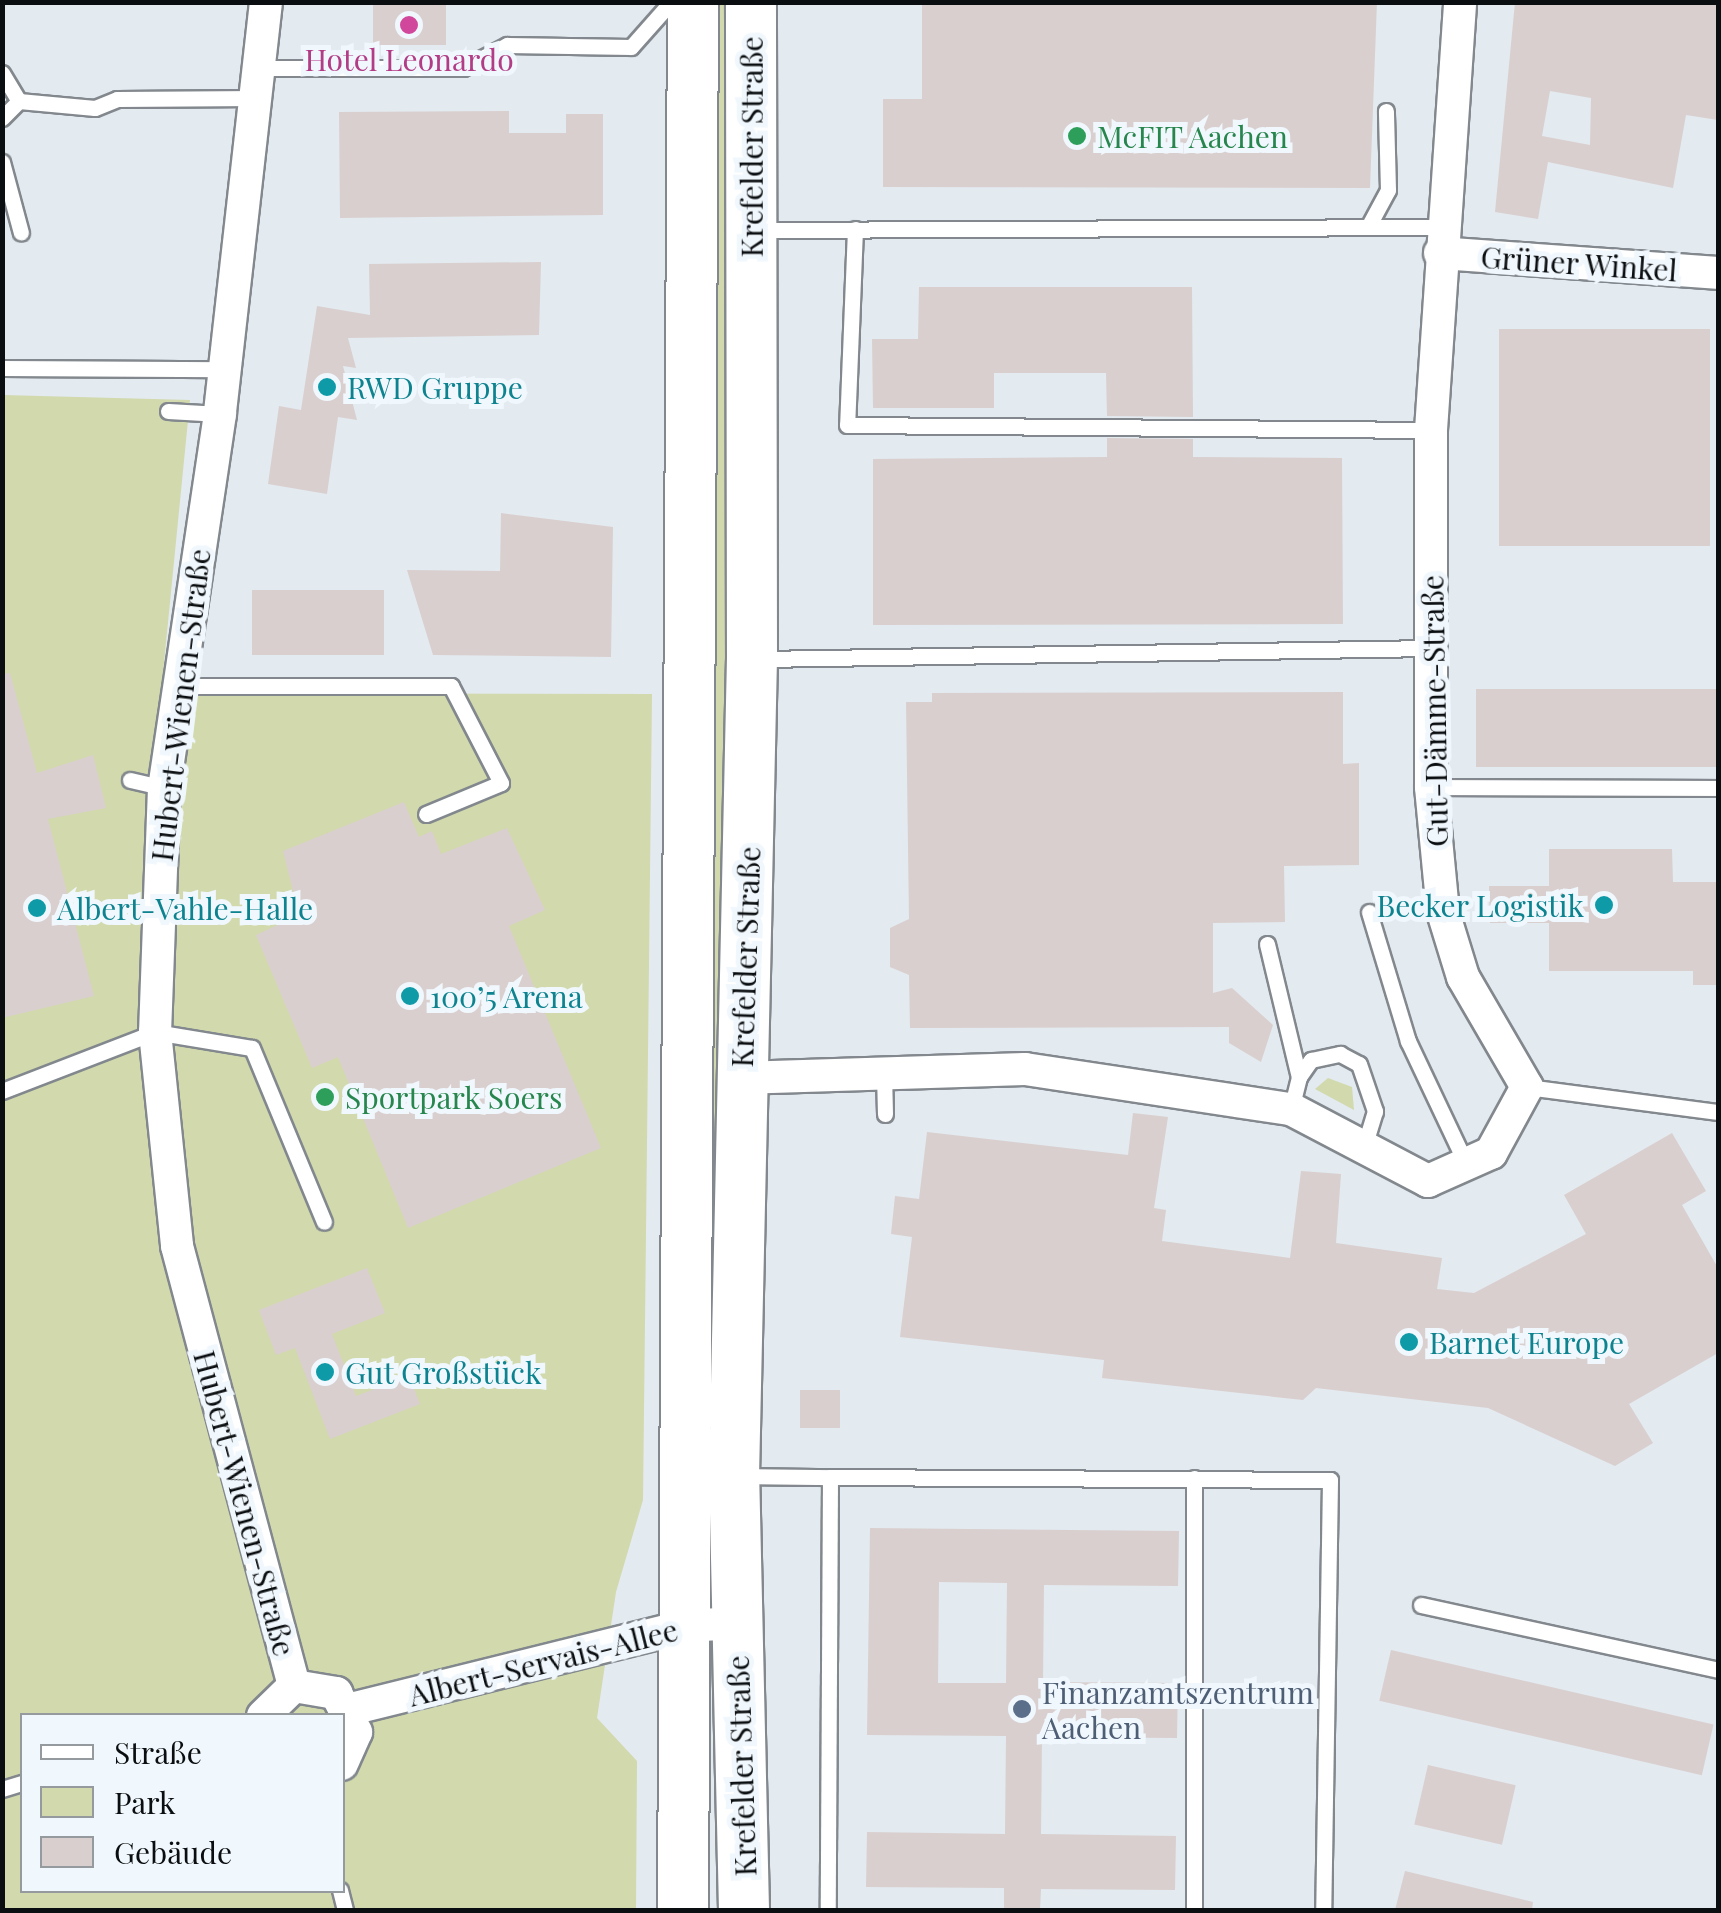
<!DOCTYPE html>
<html>
<head>
<meta charset="utf-8">
<style>
	body { margin:0 }
	#map { position:relative; width:1721px; height:1913px; overflow:hidden; background:#e3eaf0; font-family:"Playfair Display",serif }
	div>[style] { position:absolute }
	.green>* { inset:0; background:#d1d9ad }
	.building>* { inset:0; background:#d9cfce; transform-origin:0 0 }
	.roads { filter:drop-shadow(2px 0 #82888d) drop-shadow(-2px 0 #82888d) drop-shadow(0 2px #82888d) drop-shadow(0 -2px #82888d) }
	.service>* { height:15px; margin:-7.5px; padding:0 7.5px; transform-origin:7.5px; border-radius:7.5px; background:#fff }
	.minor>* { height:32px; margin:-16px; padding:0 16px; transform-origin:16px; border-radius:16px; background:#fff }
	.primary>* { height:50px; margin:-25px; padding:0 25px; transform-origin:25px; border-radius:25px; background:#fff }
	.dots>* { width:28px; height:28px; translate:-50% -50%; box-sizing:border-box; border:5px solid #f0f7fd; border-radius:50% }
	span { translate:-50% -50%; white-space:nowrap; text-align:center; line-height:1.15; -webkit-text-stroke:10px #f0f7fd; paint-order:stroke }
	.hotel-label { font-size:30px; color:#b23c85 }
	.leisure-label { font-size:30px; color:#27864d }
	.left { translate:0 -50%; text-align:left }
	.street-label { font-size:30px; color:#0b0e10 }
	.culture-label { font-size:30px; color:#0d838f }
	.right { translate:-100% -50%; text-align:right }
	.service-label { font-size:30px; color:#4e5e75 }
	.frame { position:absolute; inset:0; border:5px solid #0b0e10; pointer-events:none }
	.legend { position:absolute; left:20px; top:1713px; width:325px; height:180px; box-sizing:border-box; background:#f0f7fd; border:2px solid #949a9e; margin:0; padding:12px 18px; list-style:none; font-size:30px; color:#0b0e10 }
	.legend li { display:flex; align-items:center; gap:20px; height:50px }
	.legend b { width:50px; border:2px solid #949a9e }
</style>
</head>
<body>
<div id="map">
	<div class="green">
		<div style="clip-path:polygon(730px 2px,720px 1548px,706px 1549px,712px 3px)"></div>
		<div style="clip-path:polygon(evenodd,3px 395px,190px 400px,161px 693px,652px 694px,643px 1500px,616px 1592px,597px 1718px,637px 1761px,636px 1910px,3px 1910px,3px 395px,22px 1716px,342px 1716px,342px 1890px,22px 1890px,22px 1716px)"></div>
		<div style="clip-path:polygon(1328px 1078px,1352px 1087px,1354px 1110px,1315px 1089px)"></div>
	</div>
	<div class="building">
		<div style="left:373px;top:2px;width:73px;height:43px"></div>
		<div style="clip-path:polygon(922px 2px,1377px 2px,1370px 188px,883px 187px,883px 99px,922px 99px)"></div>
		<div style="clip-path:polygon(evenodd,1515px 2px,1718px 2px,1718px 120px,1686px 115px,1673px 188px,1548px 162px,1538px 219px,1495px 212px,1515px 2px,1550px 91px,1591px 98px,1590px 145px,1542px 136px,1550px 91px)"></div>
		<div style="clip-path:polygon(509px 111px,509px 133px,566px 133px,566px 114px,603px 114px,603px 215px,340px 218px,339px 112px)"></div>
		<div style="clip-path:polygon(541px 262px,539px 335px,348px 338px,356px 368px,343px 366px,357px 420px,338px 417px,327px 494px,268px 484px,279px 406px,301px 410px,317px 306px,370px 315px,369px 264px)"></div>
		<div style="clip-path:polygon(919px 287px,1192px 287px,1193px 417px,1107px 416px,1106px 373px,994px 373px,994px 408px,873px 408px,872px 339px,918px 339px)"></div>
		<div style="left:1499px;top:329px;width:211px;height:217px"></div>
		<div style="clip-path:polygon(1107px 438px,1193px 439px,1193px 457px,1342px 458px,1343px 624px,873px 625px,873px 459px,1107px 457px)"></div>
		<div style="clip-path:polygon(501px 513px,613px 527px,611px 657px,433px 655px,407px 570px,500px 571px)"></div>
		<div style="left:252px;top:590px;width:132px;height:65px"></div>
		<div style="clip-path:polygon(10px 673px,37px 773px,93px 755px,106px 808px,48px 819px,94px 996px,2px 1018px,2px 674px)"></div>
		<div style="left:1476px;top:689px;width:242px;height:78px"></div>
		<div style="clip-path:polygon(1343px 692px,1343px 764px,1359px 763px,1359px 865px,1284px 866px,1285px 922px,1213px 923px,1213px 993px,1232px 988px,1273px 1025px,1261px 1062px,1229px 1043px,1229px 1027px,910px 1028px,909px 975px,890px 967px,890px 928px,909px 919px,906px 702px,932px 702px,932px 693px)"></div>
		<div style="clip-path:polygon(404px 802px,419px 837px,432px 831px,441px 854px,507px 828px,545px 910px,509px 926px,601px 1148px,408px 1228px,338px 1057px,312px 1068px,256px 935px,299px 915px,283px 851px)"></div>
		<div style="clip-path:polygon(1549px 849px,1672px 849px,1673px 882px,1718px 882px,1718px 985px,1693px 985px,1693px 971px,1549px 971px,1549px 923px,1490px 923px,1489px 886px,1549px 886px)"></div>
		<div style="clip-path:polygon(1133px 1113px,1168px 1117px,1154px 1208px,1166px 1210px,1162px 1241px,1290px 1258px,1301px 1171px,1341px 1174px,1336px 1243px,1442px 1258px,1437px 1289px,1474px 1293px,1586px 1234px,1564px 1195px,1672px 1133px,1706px 1191px,1682px 1205px,1718px 1268px,1718px 1353px,1629px 1404px,1653px 1443px,1615px 1466px,1488px 1408px,1316px 1388px,1303px 1400px,1102px 1378px,1104px 1360px,900px 1337px,912px 1237px,891px 1234px,895px 1196px,919px 1199px,927px 1132px,1128px 1155px)"></div>
		<div style="clip-path:polygon(367px 1268px,385px 1313px,332px 1334px,356px 1396px,409px 1376px,420px 1404px,330px 1439px,295px 1348px,276px 1355px,259px 1310px)"></div>
		<div style="left:800px;top:1390px;width:40px;height:38px"></div>
		<div style="clip-path:polygon(evenodd,870px 1528px,1179px 1531px,1178px 1586px,1044px 1585px,1043px 1682px,1178px 1683px,1177px 1738px,1042px 1737px,1041px 1834px,1176px 1836px,1175px 1890px,1041px 1889px,1040px 1910px,1004px 1910px,1004px 1888px,866px 1887px,867px 1832px,1005px 1834px,1006px 1736px,867px 1735px,870px 1528px,939px 1582px,1007px 1583px,1006px 1683px,938px 1683px,939px 1582px)"></div>
		<div style="left:1391px;top:1650px;width:331px;height:52px;rotate:13deg"></div>
		<div style="left:1428px;top:1765px;width:90px;height:61px;rotate:13deg"></div>
		<div style="clip-path:polygon(1405px 1871px,1533px 1902px,1532px 1910px,1395px 1910px)"></div>
	</div>
	<div class="roads">
		<div class="service">
			<div style="left:264px;top:68px;width:199px"></div>
			<div style="left:463px;top:68px;width:50px;rotate:-27.6deg"></div>
			<div style="left:507px;top:45px;width:124px;rotate:0.9deg"></div>
			<div style="left:631px;top:47px;width:60px;rotate:-48.4deg"></div>
			<div style="left:2px;top:73px;width:33px;rotate:59deg"></div>
			<div style="left:2px;top:118px;width:24px;rotate:-45deg"></div>
			<div style="left:19px;top:101px;width:76px;rotate:5.3deg"></div>
			<div style="left:95px;top:108px;width:24px;rotate:-22deg"></div>
			<div style="left:117px;top:99px;width:141px;rotate:-0.4deg"></div>
			<div style="left:2px;top:162px;width:73px;rotate:75deg"></div>
			<div style="left:1368px;top:227px;width:42px;rotate:-61.6deg"></div>
			<div style="left:1388px;top:190px;width:79px;rotate:-91.5deg"></div>
			<div style="left:855px;top:229px;width:196px;rotate:92.3deg"></div>
			<div style="left:847px;top:425px;width:584px;rotate:0.49deg"></div>
			<div style="left:755px;top:230px;width:686px;rotate:-0.25deg"></div>
			<div style="left:2px;top:368px;width:224px;rotate:0.3deg"></div>
			<div style="left:168px;top:411px;width:52px;rotate:3.3deg"></div>
			<div style="left:761px;top:659px;width:672px;rotate:-0.94deg"></div>
			<div style="left:177px;top:686px;width:274px"></div>
			<div style="left:451px;top:686px;width:109px;rotate:62.7deg"></div>
			<div style="left:501px;top:783px;width:81px;rotate:157.5deg"></div>
			<div style="left:130px;top:780px;width:35px;rotate:13deg"></div>
			<div style="left:1431px;top:787px;width:287px;rotate:0.2deg"></div>
			<div style="left:1369px;top:912px;width:135px;rotate:73.2deg"></div>
			<div style="left:1408px;top:1041px;width:138px;rotate:64.7deg"></div>
			<div style="left:1267px;top:944px;width:137px;rotate:76.5deg"></div>
			<div style="left:1299px;top:1077px;width:33px;rotate:104deg"></div>
			<div style="left:884px;top:1073px;width:41px;rotate:88.6deg"></div>
			<div style="left:1299px;top:1077px;width:21px;rotate:-55deg"></div>
			<div style="left:1311px;top:1060px;width:30px;rotate:-12deg"></div>
			<div style="left:1340px;top:1054px;width:21px;rotate:28deg"></div>
			<div style="left:1359px;top:1064px;width:50px;rotate:71.2deg"></div>
			<div style="left:1375px;top:1111px;width:38px;rotate:107deg"></div>
			<div style="left:1527px;top:1087px;width:193px;rotate:7.5deg"></div>
			<div style="left:2px;top:1091px;width:164px;rotate:-21.1deg"></div>
			<div style="left:155px;top:1032px;width:98px;rotate:9.4deg"></div>
			<div style="left:252px;top:1048px;width:188px;rotate:67.5deg"></div>
			<div style="left:742px;top:1476px;width:88px;rotate:0.7deg"></div>
			<div style="left:830px;top:1477px;width:433px;rotate:90.3deg"></div>
			<div style="left:830px;top:1477px;width:500px;rotate:0.34deg"></div>
			<div style="left:1330px;top:1480px;width:430px;rotate:90.9deg"></div>
			<div style="left:1194px;top:1478px;width:432px;rotate:90deg"></div>
			<div style="left:1421px;top:1605px;width:304px;rotate:12.3deg"></div>
			<div style="left:2px;top:1789px;width:21px;rotate:-17deg"></div>
			<div style="left:340px;top:1890px;width:21px;rotate:76deg"></div>
		</div>
		<div class="minor">
			<div style="left:266px;top:2px;width:415px;rotate:96.4deg"></div>
			<div style="left:220px;top:414px;width:378px;rotate:98.5deg"></div>
			<div style="left:164px;top:788px;width:244px;rotate:92.1deg"></div>
			<div style="left:155px;top:1032px;width:215px;rotate:84.1deg"></div>
			<div style="left:177px;top:1246px;width:455px;rotate:75.1deg"></div>
			<div style="left:1440px;top:253px;width:279px;rotate:4.1deg"></div>
			<div style="left:740px;top:1078px;width:285px;rotate:-1.8deg"></div>
			<div style="left:1025px;top:1069px;width:269px;rotate:8.6deg"></div>
			<div style="left:1291px;top:1109px;width:155px;rotate:27.7deg"></div>
			<div style="left:1428px;top:1181px;width:69px;rotate:-24deg"></div>
			<div style="left:1491px;top:1153px;width:75px;rotate:-61.4deg"></div>
			<div style="left:1527px;top:1087px;width:127px;rotate:-120.2deg"></div>
			<div style="left:1463px;top:977px;width:68px;rotate:-107.1deg"></div>
			<div style="left:1443px;top:912px;width:126px;rotate:-95.5deg"></div>
			<div style="left:1431px;top:787px;width:357px;rotate:-90deg"></div>
			<div style="left:1431px;top:430px;width:429px;rotate:-86.1deg"></div>
			<div style="left:351px;top:1709px;width:345px;rotate:-13.9deg"></div>
			<div style="left:686px;top:1626px;width:50px;rotate:-3.4deg"></div>
			<div style="left:263px;top:1716px;width:43px;rotate:-44.1deg"></div>
			<div style="left:294px;top:1686px;width:43px;rotate:9.5deg"></div>
			<div style="left:336px;top:1693px;width:44px;rotate:62.9deg"></div>
			<div style="left:356px;top:1732px;width:35px;rotate:114deg"></div>
		</div>
		<div class="primary">
			<div style="left:683px;top:1910px;width:1908px;rotate:-89.7deg"></div>
			<div style="left:744px;top:1910px;width:434px;rotate:-91.3deg"></div>
			<div style="left:734px;top:1476px;width:817px;rotate:-88.74deg"></div>
			<div style="left:752px;top:659px;width:657px;rotate:-90.09deg"></div>
		</div>
	</div>
	<div class="dots">
		<div style="left:409px;top:25px;background:#d1479c"></div>
		<div style="left:1077px;top:136px;background:#2e9e5b"></div>
		<div style="left:327px;top:387px;background:#0f9aa8"></div>
		<div style="left:1604px;top:905px;background:#0f9aa8"></div>
		<div style="left:37px;top:908px;background:#0f9aa8"></div>
		<div style="left:410px;top:996px;background:#0f9aa8"></div>
		<div style="left:325px;top:1097px;background:#2e9e5b"></div>
		<div style="left:1409px;top:1342px;background:#0f9aa8"></div>
		<div style="left:325px;top:1372px;background:#0f9aa8"></div>
		<div style="left:1022px;top:1709px;background:#5c6f8a"></div>
	</div>
	<div class="hotel-label">
		<span style="left:409px;top:59px">Hotel Leonardo</span>
	</div>
	<div class="leisure-label">
		<span class="left" style="left:1097px;top:136px">McFIT Aachen</span>
		<span class="left" style="left:345px;top:1097px">Sportpark Soers</span>
	</div>
	<div class="street-label">
		<span style="left:751px;top:147px;rotate:-90deg">Krefelder Straße</span>
		<span style="left:1579px;top:263px;rotate:4deg">Grüner Winkel</span>
		<span style="left:180px;top:705px;rotate:-83deg">Hubert-Wienen-Straße</span>
		<span style="left:1434px;top:711px;rotate:-91deg">Gut-Dämme-Straße</span>
		<span style="left:745px;top:957px;rotate:-88deg">Krefelder Straße</span>
		<span style="left:245px;top:1503px;rotate:75deg">Hubert-Wienen-Straße</span>
		<span style="left:543px;top:1662px;rotate:-14deg">Albert-Servais-Allee</span>
		<span style="left:741px;top:1766px;rotate:-92deg">Krefelder Straße</span>
	</div>
	<div class="culture-label">
		<span class="left" style="left:347px;top:387px">RWD Gruppe</span>
		<span class="right" style="left:1584px;top:905px">Becker Logistik</span>
		<span class="left" style="left:57px;top:908px">Albert-Vahle-Halle</span>
		<span class="left" style="left:430px;top:996px">100’5 Arena</span>
		<span class="left" style="left:1429px;top:1342px">Barnet Europe</span>
		<span class="left" style="left:345px;top:1372px">Gut Großstück</span>
	</div>
	<div class="service-label">
		<span class="left" style="left:1042px;top:1709px">Finanzamtszentrum<br>Aachen</span>
	</div>
	<div class="frame"></div>
	<ul class="legend">
	<li><b style="height:12px;background:#fff"></b>Straße</li>
	<li><b style="height:28px;background:#d1d9ad"></b>Park</li>
	<li><b style="height:28px;background:#d9cfce"></b>Gebäude</li>
	</ul>
</div>
</body>
</html>
